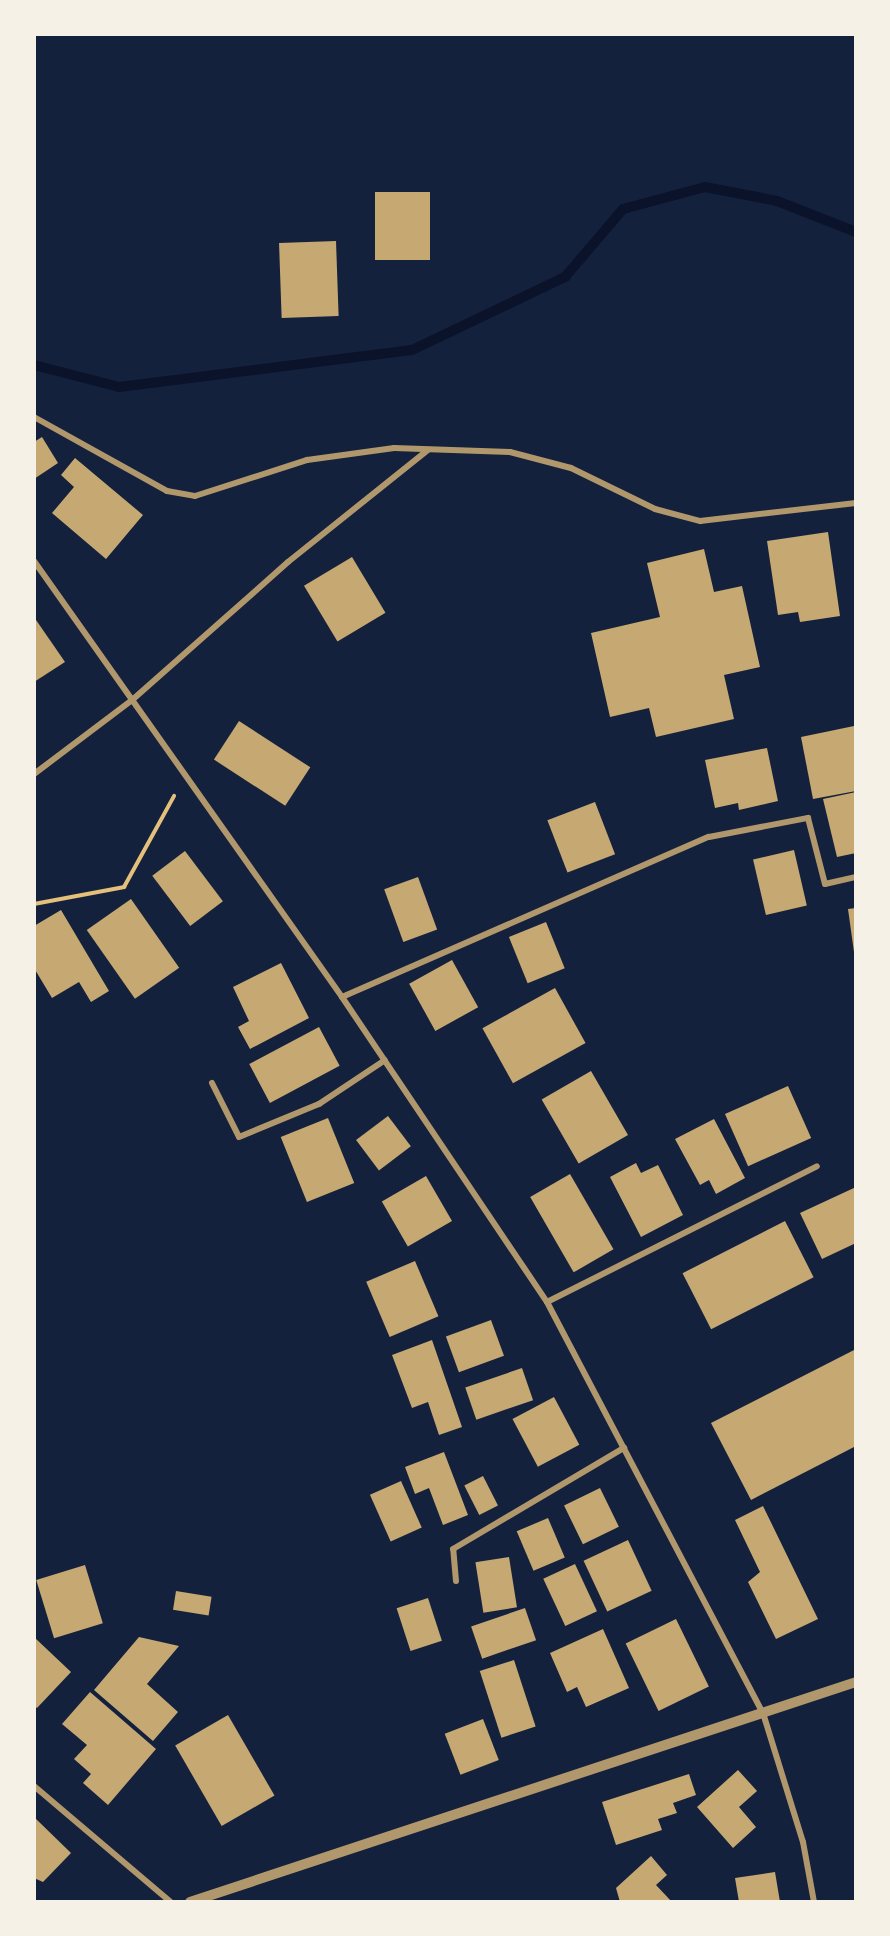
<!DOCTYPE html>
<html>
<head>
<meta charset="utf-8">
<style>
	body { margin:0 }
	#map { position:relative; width:890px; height:1936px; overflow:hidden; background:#14213d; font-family:Helvetica,sans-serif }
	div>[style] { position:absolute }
	.stream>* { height:10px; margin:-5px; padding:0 5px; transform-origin:5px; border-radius:5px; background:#0b132b }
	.building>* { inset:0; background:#c6a872; transform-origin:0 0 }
	.path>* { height:4px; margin:-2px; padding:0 2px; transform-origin:2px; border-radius:2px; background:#e5c07b }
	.minor>* { height:6px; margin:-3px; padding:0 3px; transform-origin:3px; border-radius:3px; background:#b1986c }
	.tertiary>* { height:10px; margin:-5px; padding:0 5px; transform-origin:5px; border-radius:5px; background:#b1986c }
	span { translate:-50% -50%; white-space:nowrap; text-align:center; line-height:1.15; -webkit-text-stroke:4.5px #f6f1e7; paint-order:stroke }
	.frame { position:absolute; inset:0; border:36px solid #f6f1e7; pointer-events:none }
</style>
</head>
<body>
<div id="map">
	<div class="stream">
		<div style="left:34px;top:365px;width:88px;rotate:14.5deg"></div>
		<div style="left:119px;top:387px;width:295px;rotate:-7.2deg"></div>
		<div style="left:412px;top:350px;width:170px;rotate:-25.5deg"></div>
		<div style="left:565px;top:277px;width:89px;rotate:-49.5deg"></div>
		<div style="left:623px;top:209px;width:85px;rotate:-15deg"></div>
		<div style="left:705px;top:187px;width:73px;rotate:11deg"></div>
		<div style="left:777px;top:201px;width:85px;rotate:21.4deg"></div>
	</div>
	<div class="building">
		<div style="left:375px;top:192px;width:55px;height:68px"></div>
		<div style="left:336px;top:241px;width:75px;height:57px;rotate:88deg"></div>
		<div style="clip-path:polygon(42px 437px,58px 463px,34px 479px,34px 442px)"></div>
		<div style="clip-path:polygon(75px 458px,143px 515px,106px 559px,52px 513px,74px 487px,61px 475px)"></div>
		<div style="clip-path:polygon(828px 532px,840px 616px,800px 622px,798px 612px,778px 615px,767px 541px)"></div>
		<div style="clip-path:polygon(704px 549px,714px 592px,742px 586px,760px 667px,724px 675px,734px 719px,656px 737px,649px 708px,610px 717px,591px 633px,660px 617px,647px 563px)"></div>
		<div style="left:352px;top:557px;width:65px;height:56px;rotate:59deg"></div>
		<div style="clip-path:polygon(34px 617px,65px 662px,34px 682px)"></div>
		<div style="left:239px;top:721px;width:85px;height:46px;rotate:33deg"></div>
		<div style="clip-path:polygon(854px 726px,856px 791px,813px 799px,801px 737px)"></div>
		<div style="clip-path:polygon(767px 748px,778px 801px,739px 810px,738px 803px,715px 808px,705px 760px)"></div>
		<div style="clip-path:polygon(856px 792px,856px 853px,837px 857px,823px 799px)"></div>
		<div style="left:595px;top:802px;width:56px;height:51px;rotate:69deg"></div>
		<div style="left:794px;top:850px;width:57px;height:42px;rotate:77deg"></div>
		<div style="left:185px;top:851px;width:63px;height:41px;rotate:53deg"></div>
		<div style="left:418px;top:877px;width:56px;height:36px;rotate:70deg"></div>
		<div style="left:131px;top:899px;width:84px;height:54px;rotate:55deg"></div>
		<div style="clip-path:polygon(856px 908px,856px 952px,854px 952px,848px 909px)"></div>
		<div style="clip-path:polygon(61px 910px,109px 991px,91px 1002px,79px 982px,52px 998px,34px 968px,34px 926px)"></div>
		<div style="left:546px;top:922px;width:50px;height:40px;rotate:68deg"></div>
		<div style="left:452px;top:960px;width:54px;height:49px;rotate:61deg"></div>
		<div style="clip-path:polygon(281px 963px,309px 1018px,250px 1049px,238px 1027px,249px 1021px,233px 987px)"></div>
		<div style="left:555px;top:988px;width:63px;height:83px;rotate:61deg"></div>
		<div style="left:319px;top:1027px;width:44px;height:79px;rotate:62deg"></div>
		<div style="left:591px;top:1071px;width:74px;height:57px;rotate:60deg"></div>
		<div style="left:788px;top:1086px;width:57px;height:69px;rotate:66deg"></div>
		<div style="left:388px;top:1116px;width:38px;height:40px;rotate:53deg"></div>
		<div style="left:328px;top:1118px;width:70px;height:51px;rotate:68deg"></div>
		<div style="clip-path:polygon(714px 1119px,745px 1178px,716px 1194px,709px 1180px,700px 1185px,675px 1139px)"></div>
		<div style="clip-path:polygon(636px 1163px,641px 1173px,658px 1165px,683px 1215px,641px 1237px,610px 1177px)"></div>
		<div style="left:570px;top:1174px;width:87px;height:46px;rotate:60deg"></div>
		<div style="left:426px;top:1176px;width:52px;height:51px;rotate:60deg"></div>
		<div style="clip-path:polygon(856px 1187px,856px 1243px,822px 1259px,800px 1213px)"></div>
		<div style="left:785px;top:1221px;width:63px;height:115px;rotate:63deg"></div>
		<div style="left:415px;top:1261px;width:60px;height:53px;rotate:67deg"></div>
		<div style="left:491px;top:1320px;width:38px;height:48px;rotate:70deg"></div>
		<div style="clip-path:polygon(432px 1340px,462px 1427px,439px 1435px,428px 1402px,412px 1408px,392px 1355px)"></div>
		<div style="clip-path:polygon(856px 1349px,856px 1446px,751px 1500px,711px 1423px)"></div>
		<div style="left:522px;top:1368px;width:34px;height:60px;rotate:71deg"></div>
		<div style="left:554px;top:1397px;width:54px;height:47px;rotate:62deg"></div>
		<div style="clip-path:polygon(444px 1452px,468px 1515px,443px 1525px,429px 1488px,415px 1494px,405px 1467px)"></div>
		<div style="left:483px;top:1476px;width:33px;height:21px;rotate:63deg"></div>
		<div style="left:401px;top:1481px;width:51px;height:34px;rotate:66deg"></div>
		<div style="left:600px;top:1488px;width:43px;height:40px;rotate:64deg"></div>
		<div style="clip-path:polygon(763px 1506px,818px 1619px,776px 1639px,748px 1582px,760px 1572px,735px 1520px)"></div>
		<div style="left:548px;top:1518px;width:43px;height:34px;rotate:67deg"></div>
		<div style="left:628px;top:1540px;width:56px;height:49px;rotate:65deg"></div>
		<div style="left:509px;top:1557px;width:51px;height:34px;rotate:81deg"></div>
		<div style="left:575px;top:1564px;width:52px;height:35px;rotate:65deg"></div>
		<div style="left:85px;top:1565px;width:61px;height:51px;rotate:73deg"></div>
		<div style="left:176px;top:1591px;width:36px;height:19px;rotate:9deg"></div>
		<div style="left:428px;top:1598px;width:45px;height:33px;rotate:72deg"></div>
		<div style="left:525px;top:1608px;width:34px;height:57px;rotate:71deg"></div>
		<div style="left:676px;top:1619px;width:75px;height:56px;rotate:64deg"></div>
		<div style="clip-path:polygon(603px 1629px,629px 1688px,586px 1707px,577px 1687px,567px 1692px,550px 1653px)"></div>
		<div style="clip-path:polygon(34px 1637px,71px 1672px,37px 1708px,34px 1706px)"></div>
		<div style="clip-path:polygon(139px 1637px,179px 1646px,147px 1684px,178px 1712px,153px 1741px,94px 1690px)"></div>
		<div style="left:514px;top:1660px;width:70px;height:36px;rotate:72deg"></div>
		<div style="clip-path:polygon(90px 1692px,156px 1749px,108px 1805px,83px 1783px,91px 1774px,74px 1759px,87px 1745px,62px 1724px)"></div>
		<div style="left:228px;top:1715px;width:93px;height:61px;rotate:60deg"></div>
		<div style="left:483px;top:1719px;width:44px;height:41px;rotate:69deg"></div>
		<div style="clip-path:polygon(738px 1770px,757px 1791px,739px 1807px,756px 1827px,733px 1848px,697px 1807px)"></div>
		<div style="clip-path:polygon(689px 1774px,696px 1795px,673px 1803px,677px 1813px,658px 1819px,662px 1830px,616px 1845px,602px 1802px)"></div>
		<div style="clip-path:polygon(34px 1817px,71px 1853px,43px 1882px,34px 1878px)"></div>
		<div style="clip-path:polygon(651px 1856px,667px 1875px,656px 1885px,672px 1902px,620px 1902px,616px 1888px)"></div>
		<div style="clip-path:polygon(775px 1872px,780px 1902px,739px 1902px,735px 1878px)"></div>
	</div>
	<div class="path">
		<div style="left:34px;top:904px;width:92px;rotate:-10.7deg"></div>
		<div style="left:124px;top:887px;width:104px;rotate:-61.2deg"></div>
	</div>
	<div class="minor">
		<div style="left:34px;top:417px;width:152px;rotate:29.1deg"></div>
		<div style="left:167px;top:491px;width:28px;rotate:10deg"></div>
		<div style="left:195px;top:496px;width:118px;rotate:-17.8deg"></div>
		<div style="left:307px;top:460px;width:88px;rotate:-7.9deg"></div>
		<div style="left:394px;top:448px;width:116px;rotate:2deg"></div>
		<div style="left:510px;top:452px;width:63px;rotate:14.7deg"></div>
		<div style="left:571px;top:468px;width:93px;rotate:26deg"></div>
		<div style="left:655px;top:509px;width:47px;rotate:14.9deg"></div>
		<div style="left:700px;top:521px;width:157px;rotate:-6.6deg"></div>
		<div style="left:34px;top:561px;width:534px;rotate:54.76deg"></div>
		<div style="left:342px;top:997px;width:367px;rotate:56.1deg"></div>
		<div style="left:547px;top:1302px;width:464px;rotate:62.3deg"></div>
		<div style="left:763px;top:1713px;width:135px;rotate:72.8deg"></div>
		<div style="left:803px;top:1842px;width:61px;rotate:79.6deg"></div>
		<div style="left:34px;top:774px;width:121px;rotate:-37deg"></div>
		<div style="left:131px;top:701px;width:210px;rotate:-41.5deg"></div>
		<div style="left:288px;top:562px;width:179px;rotate:-38.7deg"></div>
		<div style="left:342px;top:997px;width:400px;rotate:-23.6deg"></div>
		<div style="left:709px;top:837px;width:101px;rotate:-10.9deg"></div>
		<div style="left:808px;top:818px;width:68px;rotate:75.6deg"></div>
		<div style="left:825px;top:884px;width:32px;rotate:-13deg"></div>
		<div style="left:212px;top:1083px;width:60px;rotate:63.4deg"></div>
		<div style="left:239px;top:1137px;width:87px;rotate:-22.4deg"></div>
		<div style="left:319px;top:1104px;width:79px;rotate:-33.7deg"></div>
		<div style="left:547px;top:1302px;width:302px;rotate:-26.7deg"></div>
		<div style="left:456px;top:1581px;width:32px;rotate:-95deg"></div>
		<div style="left:453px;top:1549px;width:199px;rotate:-30.6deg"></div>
		<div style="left:34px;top:1786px;width:180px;rotate:40.3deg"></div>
	</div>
	<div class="tertiary">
		<div style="left:190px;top:1902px;width:701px;rotate:-18.28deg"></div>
	</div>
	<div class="frame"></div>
</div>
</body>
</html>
